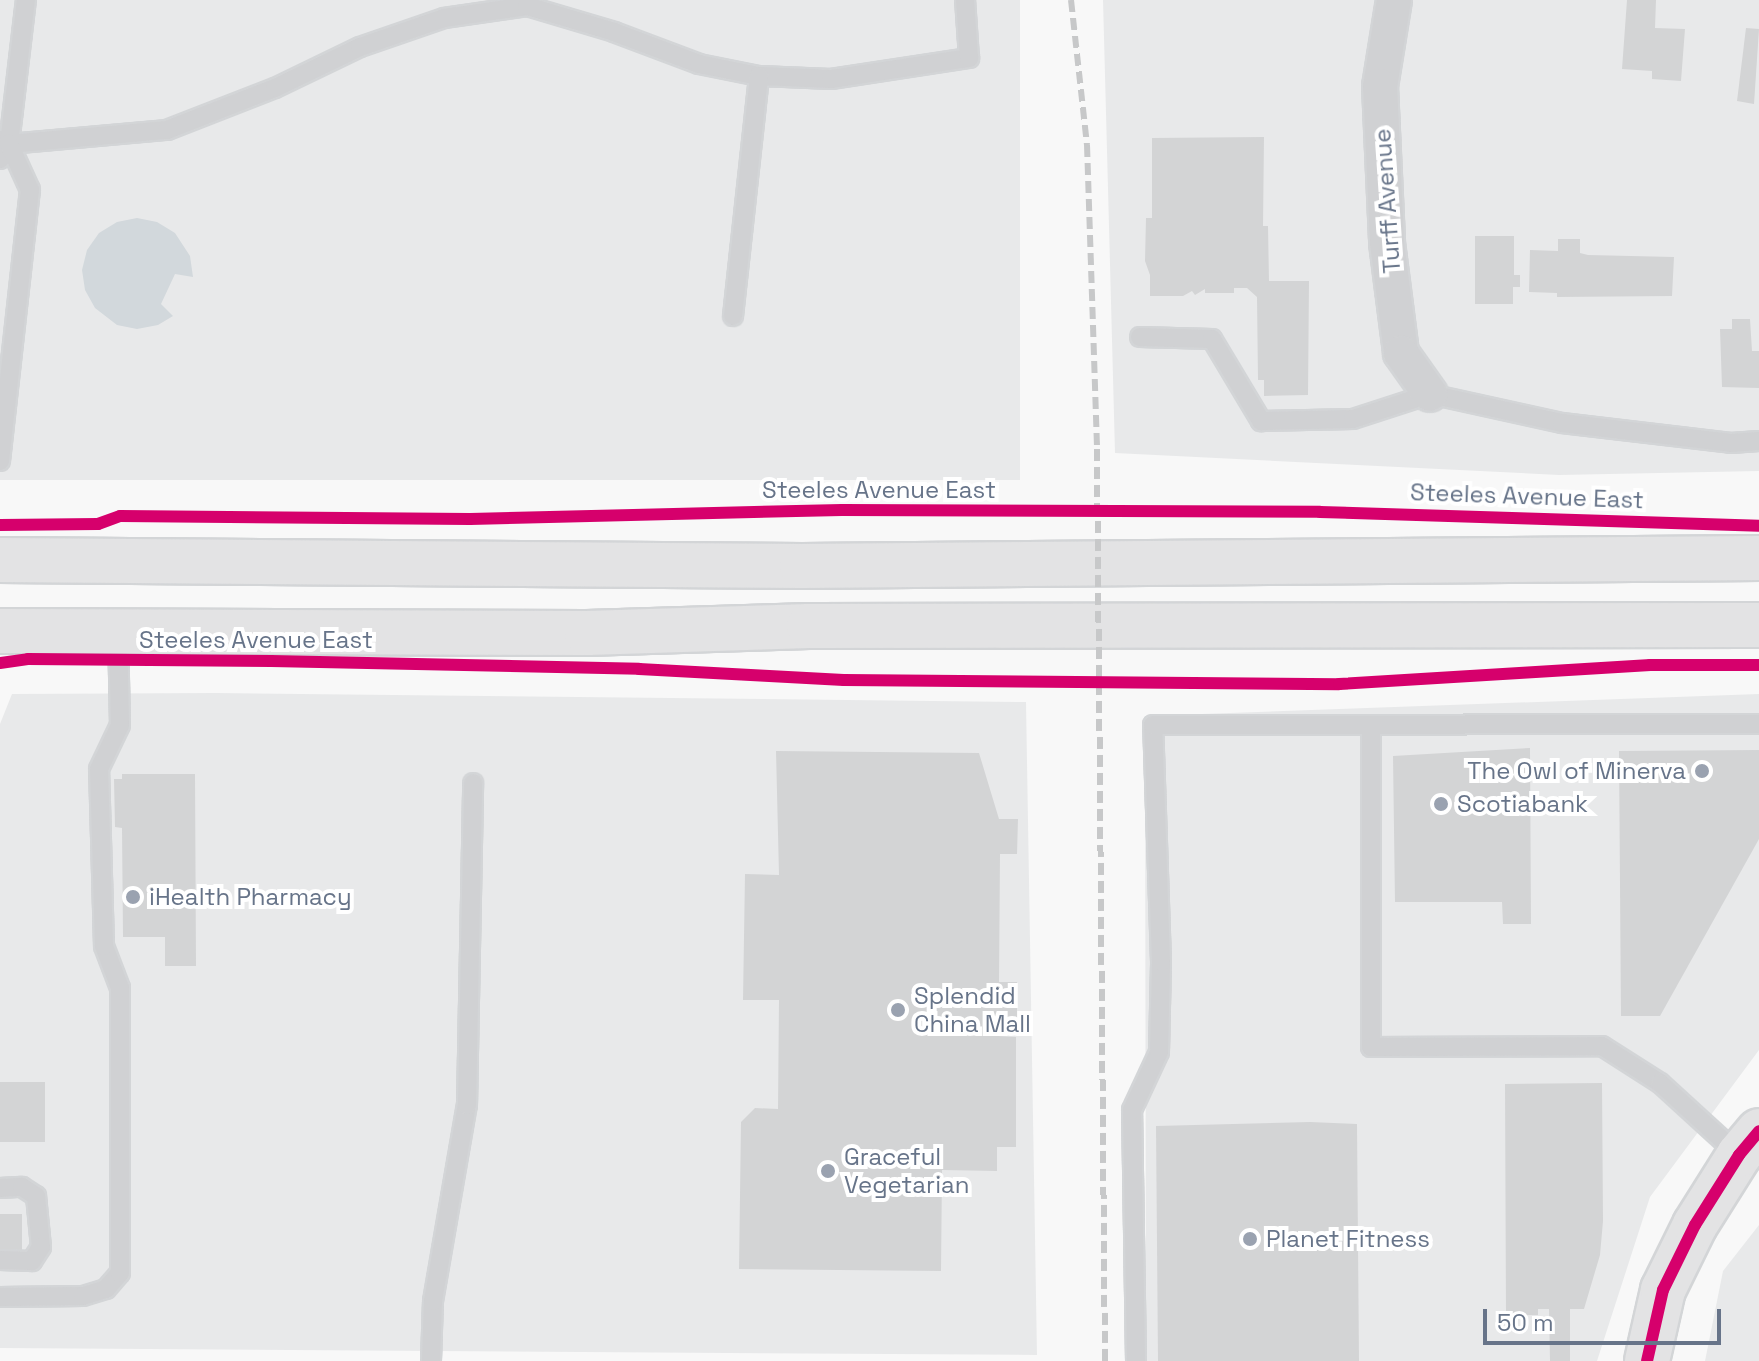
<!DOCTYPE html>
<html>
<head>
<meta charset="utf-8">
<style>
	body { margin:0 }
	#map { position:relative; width:1759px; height:1361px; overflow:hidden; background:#f8f8f8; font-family:"Space Grotesk",sans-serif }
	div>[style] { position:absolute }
	.built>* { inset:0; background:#e8e9ea; transform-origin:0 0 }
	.water>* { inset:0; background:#d2d8dc }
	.building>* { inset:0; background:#d3d4d5; transform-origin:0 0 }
	.roads { filter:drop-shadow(2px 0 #d3d5d7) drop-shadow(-2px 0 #d3d5d7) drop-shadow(0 2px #d3d5d7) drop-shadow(0 -2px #d3d5d7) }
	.lane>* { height:18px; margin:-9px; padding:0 9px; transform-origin:9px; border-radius:9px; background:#d0d1d3 }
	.street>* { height:34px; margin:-17px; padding:0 17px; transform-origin:17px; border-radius:17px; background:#d0d1d3 }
	.secondary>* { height:44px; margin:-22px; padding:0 22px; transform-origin:22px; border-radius:22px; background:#e3e3e4 }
	.rail>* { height:6px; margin-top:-3px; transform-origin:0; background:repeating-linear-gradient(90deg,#c7c8c9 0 12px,transparent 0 18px) }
	.cycleway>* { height:12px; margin:-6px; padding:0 6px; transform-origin:6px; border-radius:6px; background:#d6006c }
	.dots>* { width:22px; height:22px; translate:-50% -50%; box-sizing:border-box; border:4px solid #fff; border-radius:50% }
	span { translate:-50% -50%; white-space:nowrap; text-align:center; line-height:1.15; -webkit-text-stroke:8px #fff; paint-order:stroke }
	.street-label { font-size:24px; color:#677489 }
	.poi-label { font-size:24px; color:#677489 }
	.right { translate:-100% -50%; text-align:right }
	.left { translate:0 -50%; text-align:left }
	.scale { position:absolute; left:1483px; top:1309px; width:238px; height:36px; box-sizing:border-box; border:4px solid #677489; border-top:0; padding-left:10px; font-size:24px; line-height:28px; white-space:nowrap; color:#677489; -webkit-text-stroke:6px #fff; paint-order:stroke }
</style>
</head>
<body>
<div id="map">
	<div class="built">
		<div style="left:0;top:0;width:1020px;height:480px"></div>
		<div style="clip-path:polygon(1103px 0,1759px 0,1759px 471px,1559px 475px,1115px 453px)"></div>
		<div style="clip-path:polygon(216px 693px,1026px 702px,1037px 1355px,0 1348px,0 724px,12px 694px)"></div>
		<div style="clip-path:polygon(1759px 694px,1759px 1050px,1650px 1197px,1597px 1361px,1146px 1361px,1145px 716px)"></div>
		<div style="clip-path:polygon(1759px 1225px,1759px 1361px,1705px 1361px,1723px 1271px)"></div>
	</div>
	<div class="water">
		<div style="clip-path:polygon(137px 218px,157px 222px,175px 233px,190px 256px,193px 277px,175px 274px,161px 304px,173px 316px,158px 325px,137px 329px,117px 325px,95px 308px,85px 290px,82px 270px,87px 250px,99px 233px,117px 222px)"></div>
	</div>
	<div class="building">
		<div style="clip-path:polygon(1627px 0,1656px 0,1655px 28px,1685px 29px,1681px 81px,1652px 79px,1652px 71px,1622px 69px)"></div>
		<div style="clip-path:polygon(1746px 28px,1759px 29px,1754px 104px,1737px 101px)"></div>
		<div style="clip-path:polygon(1264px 137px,1263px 226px,1268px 226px,1269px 281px,1309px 281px,1308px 395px,1264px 396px,1264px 380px,1258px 380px,1257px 297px,1247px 288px,1234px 288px,1234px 293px,1205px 293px,1205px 289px,1195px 295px,1192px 291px,1183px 296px,1150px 296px,1150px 275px,1145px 261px,1146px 218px,1152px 218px,1152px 138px)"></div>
		<div style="clip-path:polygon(1475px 236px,1514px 236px,1514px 275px,1520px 275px,1520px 287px,1513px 287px,1513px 304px,1475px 304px)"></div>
		<div style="clip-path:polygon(1558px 239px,1580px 239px,1580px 253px,1588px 255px,1674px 257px,1672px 296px,1557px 297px,1557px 293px,1529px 292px,1530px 250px,1558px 251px)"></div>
		<div style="clip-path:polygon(1732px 319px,1750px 319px,1752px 351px,1759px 351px,1759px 388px,1722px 387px,1720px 329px,1732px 329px)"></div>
		<div style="clip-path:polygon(1530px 748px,1531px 924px,1503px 924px,1502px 902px,1395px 902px,1393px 756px)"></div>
		<div style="clip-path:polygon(1759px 750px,1759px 839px,1660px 1016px,1621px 1016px,1619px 751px)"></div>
		<div style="clip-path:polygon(776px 751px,979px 753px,999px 819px,1018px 819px,1017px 854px,1000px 854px,999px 982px,1017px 982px,1017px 1020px,998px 1020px,998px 1036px,1016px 1037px,1016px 1147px,997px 1147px,997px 1171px,942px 1170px,941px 1271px,739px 1269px,741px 1122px,755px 1108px,778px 1109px,779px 1000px,743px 1000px,745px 874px,779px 875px)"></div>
		<div style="clip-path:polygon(122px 774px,195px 774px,196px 966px,165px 966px,165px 937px,123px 937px,122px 828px,115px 827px,114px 779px,122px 779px)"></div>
		<div style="left:0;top:1082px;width:45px;height:60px"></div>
		<div style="clip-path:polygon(1602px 1083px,1603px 1221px,1600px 1255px,1584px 1309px,1570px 1309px,1570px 1361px,1550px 1361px,1549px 1309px,1538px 1309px,1538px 1315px,1506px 1315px,1505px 1084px)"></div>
		<div style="clip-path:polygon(1310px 1122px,1357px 1124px,1359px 1361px,1158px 1361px,1156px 1126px)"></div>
		<div style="left:0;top:1214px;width:22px;height:44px"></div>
	</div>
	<div class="roads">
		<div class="lane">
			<div style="left:0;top:140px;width:10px;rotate:24deg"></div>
			<div style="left:9px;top:144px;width:159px;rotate:-5.1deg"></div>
			<div style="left:167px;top:130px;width:116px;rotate:-21.3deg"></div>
			<div style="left:275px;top:88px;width:94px;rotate:-25.8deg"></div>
			<div style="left:360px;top:47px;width:89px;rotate:-19deg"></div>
			<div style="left:444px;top:18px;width:84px;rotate:-8.2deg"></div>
			<div style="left:527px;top:6px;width:91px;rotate:16.6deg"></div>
			<div style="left:614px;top:32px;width:91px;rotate:20.6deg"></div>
			<div style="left:699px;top:64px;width:61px;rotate:11.3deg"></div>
			<div style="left:759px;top:76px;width:72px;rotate:2.4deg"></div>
			<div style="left:831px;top:79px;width:140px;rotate:-8.7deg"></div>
			<div style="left:969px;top:58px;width:58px;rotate:-93.9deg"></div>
			<div style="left:0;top:159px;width:17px;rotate:-59deg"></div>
			<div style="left:9px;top:144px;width:145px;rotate:-83.3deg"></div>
			<div style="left:733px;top:316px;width:241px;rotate:-83.8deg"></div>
			<div style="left:1140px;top:337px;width:72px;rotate:1.6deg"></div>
			<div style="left:1212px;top:339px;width:96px;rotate:59.1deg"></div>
			<div style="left:1261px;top:421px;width:92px;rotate:-1.2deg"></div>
			<div style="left:1353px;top:419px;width:81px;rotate:-18deg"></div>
			<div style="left:1430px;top:394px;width:135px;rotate:12.4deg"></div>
			<div style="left:1562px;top:423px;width:170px;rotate:6.7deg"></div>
			<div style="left:1731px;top:443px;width:28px;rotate:-4deg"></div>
			<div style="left:0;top:461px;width:273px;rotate:-83.7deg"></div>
			<div style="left:30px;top:190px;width:51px;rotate:-114.5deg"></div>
			<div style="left:1371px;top:726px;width:321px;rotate:90deg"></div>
			<div style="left:1371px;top:1047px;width:231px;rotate:-0.2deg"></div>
			<div style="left:1602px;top:1046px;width:69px;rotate:32.5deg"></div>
			<div style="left:1660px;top:1083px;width:108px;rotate:42.4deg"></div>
			<div style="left:0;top:1188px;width:22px;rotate:-3deg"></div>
			<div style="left:22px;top:1187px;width:17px;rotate:33deg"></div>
			<div style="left:36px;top:1196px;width:51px;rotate:84.4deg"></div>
			<div style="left:41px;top:1247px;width:17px;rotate:123deg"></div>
			<div style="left:32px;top:1261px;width:32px;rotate:-178deg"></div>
			<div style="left:0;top:1297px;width:83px;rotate:-0.7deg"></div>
			<div style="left:83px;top:1296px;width:24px;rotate:-17deg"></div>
			<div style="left:106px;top:1289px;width:21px;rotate:-49deg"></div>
			<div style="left:120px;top:1273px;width:285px;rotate:-90deg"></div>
			<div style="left:120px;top:988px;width:45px;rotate:-110.9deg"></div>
			<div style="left:104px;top:946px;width:177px;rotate:-91.6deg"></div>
			<div style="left:99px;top:769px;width:49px;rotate:-64.5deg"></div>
			<div style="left:120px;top:725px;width:93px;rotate:-91.2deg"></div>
			<div style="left:431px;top:1361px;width:60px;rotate:-88.1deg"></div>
			<div style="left:433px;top:1301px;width:199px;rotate:-80.2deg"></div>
			<div style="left:467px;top:1105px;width:322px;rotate:-88.9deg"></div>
			<div style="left:1136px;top:1361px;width:251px;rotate:-90.9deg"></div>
			<div style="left:1132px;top:1110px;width:64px;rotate:-65deg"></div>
			<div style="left:1159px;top:1052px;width:90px;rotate:-88.7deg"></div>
			<div style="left:1161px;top:962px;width:237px;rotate:-91.9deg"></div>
			<div style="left:1153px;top:725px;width:606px;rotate:-0.09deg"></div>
		</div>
		<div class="street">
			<div style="left:1394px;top:0;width:87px;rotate:99.2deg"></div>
			<div style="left:1380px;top:86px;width:157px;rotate:87.4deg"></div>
			<div style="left:1387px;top:243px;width:111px;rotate:82.7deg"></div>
			<div style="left:1401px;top:353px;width:50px;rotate:54.7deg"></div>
		</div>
		<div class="secondary">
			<div style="left:0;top:560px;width:802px;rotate:0.43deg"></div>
			<div style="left:802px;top:566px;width:957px;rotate:-0.48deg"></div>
			<div style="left:0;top:631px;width:587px;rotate:0.2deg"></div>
			<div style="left:587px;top:633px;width:222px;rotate:-1.8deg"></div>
			<div style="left:809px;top:626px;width:950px;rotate:-0.06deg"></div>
			<div style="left:1647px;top:1361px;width:73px;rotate:-77.3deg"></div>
			<div style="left:1663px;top:1290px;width:72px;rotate:-63.8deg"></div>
			<div style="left:1695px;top:1225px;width:83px;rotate:-57.8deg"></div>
			<div style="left:1739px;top:1155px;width:31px;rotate:-50deg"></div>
		</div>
	</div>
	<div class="rail">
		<div style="left:1071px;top:0;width:146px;rotate:83.7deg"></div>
		<div style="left:1087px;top:145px;width:304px;rotate:88.1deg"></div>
		<div style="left:1097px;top:449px;width:912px;rotate:89.5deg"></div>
	</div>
	<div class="cycleway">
		<div style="left:0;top:525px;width:98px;rotate:-0.6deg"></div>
		<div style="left:98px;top:524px;width:23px;rotate:-20deg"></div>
		<div style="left:120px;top:516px;width:350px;rotate:0.5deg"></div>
		<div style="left:470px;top:519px;width:372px;rotate:-1.4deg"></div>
		<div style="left:842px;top:510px;width:478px;rotate:0.2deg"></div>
		<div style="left:1320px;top:512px;width:439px;rotate:1.8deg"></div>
		<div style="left:0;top:663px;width:28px;rotate:-8deg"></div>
		<div style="left:28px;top:659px;width:243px;rotate:0.5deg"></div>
		<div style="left:271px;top:661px;width:368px;rotate:1.2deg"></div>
		<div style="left:639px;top:669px;width:205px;rotate:3.1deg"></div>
		<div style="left:844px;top:680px;width:495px;rotate:0.5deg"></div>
		<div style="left:1339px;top:684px;width:312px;rotate:-3.5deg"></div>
		<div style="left:1650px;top:665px;width:109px"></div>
		<div style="left:1647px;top:1361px;width:73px;rotate:-77.3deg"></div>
		<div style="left:1663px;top:1290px;width:72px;rotate:-63.8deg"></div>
		<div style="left:1695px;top:1225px;width:83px;rotate:-57.8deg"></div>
		<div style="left:1739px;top:1155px;width:31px;rotate:-50deg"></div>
	</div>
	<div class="dots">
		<div style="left:1702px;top:771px;background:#9aa2b0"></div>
		<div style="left:1441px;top:804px;background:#9aa2b0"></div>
		<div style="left:133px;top:897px;background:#9aa2b0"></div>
		<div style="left:898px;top:1010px;background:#9aa2b0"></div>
		<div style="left:828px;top:1171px;background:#9aa2b0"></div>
		<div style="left:1250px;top:1239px;background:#9aa2b0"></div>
	</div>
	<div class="street-label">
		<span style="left:1387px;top:201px;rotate:-94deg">Turff Avenue</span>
		<span style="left:879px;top:490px">Steeles Avenue East</span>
		<span style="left:1527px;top:496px;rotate:2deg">Steeles Avenue East</span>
		<span style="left:256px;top:640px">Steeles Avenue East</span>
	</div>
	<div class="poi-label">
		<span class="right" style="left:1686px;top:771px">The Owl of Minerva</span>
		<span class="left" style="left:1457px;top:804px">Scotiabank</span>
		<span class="left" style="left:149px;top:897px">iHealth Pharmacy</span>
		<span class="left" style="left:914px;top:1010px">Splendid<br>China Mall</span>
		<span class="left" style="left:844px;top:1171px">Graceful<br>Vegetarian</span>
		<span class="left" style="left:1266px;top:1239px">Planet Fitness</span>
	</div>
	<div class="scale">50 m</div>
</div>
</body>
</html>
